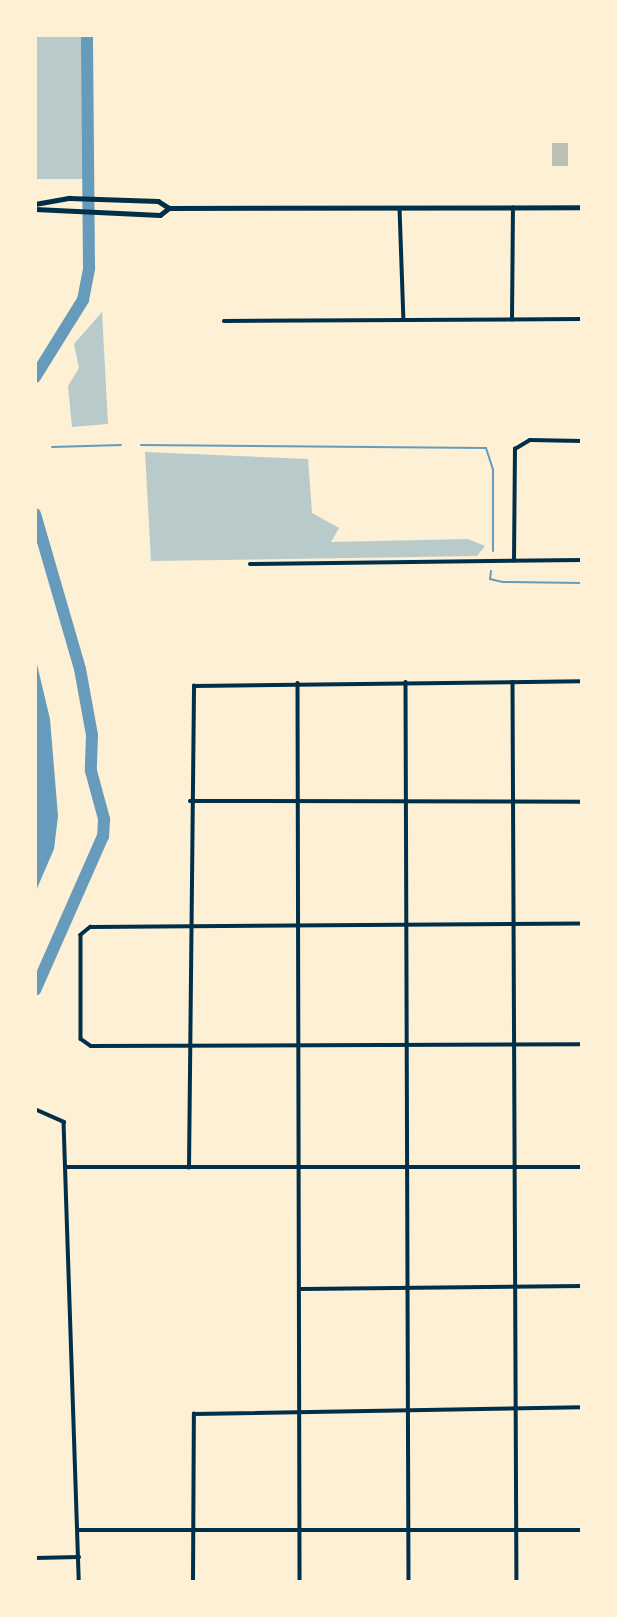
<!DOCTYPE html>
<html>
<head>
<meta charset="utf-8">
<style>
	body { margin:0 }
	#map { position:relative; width:617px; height:1617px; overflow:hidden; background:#fdf0d5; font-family:Quicksand,sans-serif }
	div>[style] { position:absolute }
	.green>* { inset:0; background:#b9caca; transform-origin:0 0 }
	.water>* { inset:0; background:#669bbc }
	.stream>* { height:2px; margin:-1px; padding:0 1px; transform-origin:1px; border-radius:1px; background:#669bbc }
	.river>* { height:12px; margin:-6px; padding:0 6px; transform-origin:6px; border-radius:6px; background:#669bbc }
	.building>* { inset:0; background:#bec0b2; transform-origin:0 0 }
	.minor>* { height:3.5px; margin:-1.75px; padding:0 1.75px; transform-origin:1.75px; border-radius:1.75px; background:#003049 }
	.secondary>* { height:4.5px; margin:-2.25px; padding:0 2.25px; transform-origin:2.25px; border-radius:2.25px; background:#003049 }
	span { translate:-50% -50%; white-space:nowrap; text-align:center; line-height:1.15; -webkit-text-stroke:7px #fdf0d5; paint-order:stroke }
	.frame { position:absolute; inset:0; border:37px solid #fdf0d5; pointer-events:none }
</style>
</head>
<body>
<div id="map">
	<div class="green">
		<div style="left:35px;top:35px;width:51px;height:144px"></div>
		<div style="clip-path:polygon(102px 312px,108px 424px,72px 427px,68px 386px,79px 368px,74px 344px)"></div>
		<div style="clip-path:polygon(145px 452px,308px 459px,312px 513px,339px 528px,331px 542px,468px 539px,485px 546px,477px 556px,151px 561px)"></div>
	</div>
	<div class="water">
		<div style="clip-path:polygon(35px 656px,50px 719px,58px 816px,54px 849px,35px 893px)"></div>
	</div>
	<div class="stream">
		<div style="left:141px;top:445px;width:345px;rotate:0.5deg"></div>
		<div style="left:486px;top:448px;width:22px;rotate:72deg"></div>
		<div style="left:493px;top:469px;width:82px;rotate:90deg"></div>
		<div style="left:52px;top:447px;width:69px;rotate:-1.7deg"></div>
		<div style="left:491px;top:571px;width:8px;rotate:97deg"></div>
		<div style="left:490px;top:579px;width:13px;rotate:13deg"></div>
		<div style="left:503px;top:582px;width:79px;rotate:0.7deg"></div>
	</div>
	<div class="river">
		<div style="left:35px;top:377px;width:91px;rotate:-58.1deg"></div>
		<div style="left:83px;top:300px;width:33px;rotate:-79deg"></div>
		<div style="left:89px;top:268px;width:233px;rotate:-90.5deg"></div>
		<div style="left:35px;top:514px;width:161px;rotate:73.8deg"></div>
		<div style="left:80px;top:669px;width:67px;rotate:79.7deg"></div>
		<div style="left:92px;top:735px;width:36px;rotate:92deg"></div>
		<div style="left:91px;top:771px;width:50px;rotate:74.8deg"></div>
		<div style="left:104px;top:819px;width:17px;rotate:93deg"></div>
		<div style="left:103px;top:836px;width:168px;rotate:113.8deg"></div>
	</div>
	<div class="building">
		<div style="left:552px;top:143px;width:16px;height:23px"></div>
	</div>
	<div class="minor">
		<div style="left:400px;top:208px;width:112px;rotate:88deg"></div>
		<div style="left:512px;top:320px;width:112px;rotate:-89.5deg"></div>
		<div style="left:224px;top:321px;width:358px;rotate:-0.3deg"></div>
		<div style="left:514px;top:561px;width:112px;rotate:-89.5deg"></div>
		<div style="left:515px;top:449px;width:17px;rotate:-31deg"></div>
		<div style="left:530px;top:440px;width:52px;rotate:1.1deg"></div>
		<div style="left:250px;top:564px;width:332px;rotate:-0.7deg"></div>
		<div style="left:406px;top:682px;width:900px;rotate:89.81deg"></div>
		<div style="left:513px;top:682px;width:900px;rotate:89.75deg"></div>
		<div style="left:298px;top:683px;width:899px;rotate:89.87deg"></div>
		<div style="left:190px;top:801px;width:392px;rotate:0.1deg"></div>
		<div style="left:582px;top:924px;width:491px;rotate:179.6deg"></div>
		<div style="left:91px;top:927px;width:13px;rotate:141deg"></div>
		<div style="left:81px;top:935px;width:104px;rotate:90deg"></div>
		<div style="left:81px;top:1039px;width:12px;rotate:35deg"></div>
		<div style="left:91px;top:1046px;width:491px;rotate:-0.2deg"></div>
		<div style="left:35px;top:1109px;width:32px;rotate:24deg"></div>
		<div style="left:64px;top:1122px;width:460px;rotate:88.1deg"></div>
		<div style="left:66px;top:1167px;width:516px"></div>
		<div style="left:189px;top:1168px;width:482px;rotate:-89.4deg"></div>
		<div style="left:194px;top:686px;width:388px;rotate:-0.7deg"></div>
		<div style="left:301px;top:1289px;width:281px;rotate:-0.6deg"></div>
		<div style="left:78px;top:1530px;width:504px"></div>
		<div style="left:35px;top:1558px;width:44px;rotate:-1.3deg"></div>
		<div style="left:193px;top:1582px;width:168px;rotate:-89.7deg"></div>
		<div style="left:194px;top:1414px;width:388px;rotate:-1deg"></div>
	</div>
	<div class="secondary">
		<div style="left:35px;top:204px;width:35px;rotate:-10deg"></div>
		<div style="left:69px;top:198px;width:89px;rotate:1.9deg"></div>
		<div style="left:158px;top:201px;width:13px;rotate:32deg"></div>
		<div style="left:169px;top:208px;width:413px;rotate:-0.1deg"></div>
		<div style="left:35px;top:209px;width:125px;rotate:2.7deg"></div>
		<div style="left:160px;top:215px;width:11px;rotate:-38deg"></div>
	</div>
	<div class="frame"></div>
</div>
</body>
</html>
